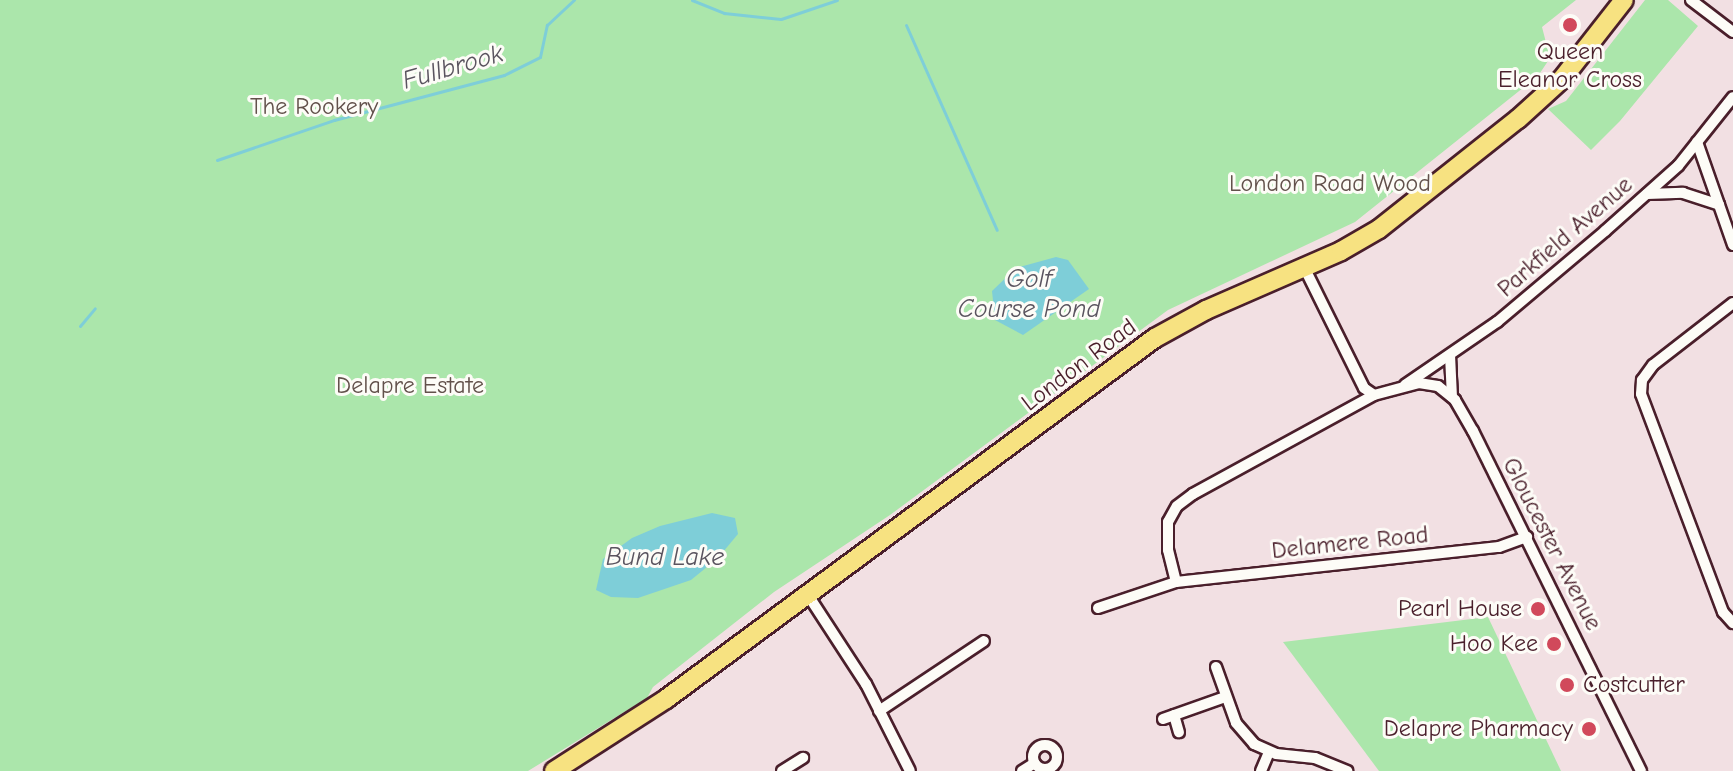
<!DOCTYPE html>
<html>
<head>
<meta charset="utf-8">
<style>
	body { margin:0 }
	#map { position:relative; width:1733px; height:771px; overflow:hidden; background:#f2e0e3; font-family:"Comic Neue",sans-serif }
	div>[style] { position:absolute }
	.green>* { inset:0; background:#abe6ab }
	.water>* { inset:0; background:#7eced8 }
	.stream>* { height:3px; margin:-1.5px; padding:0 1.5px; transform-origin:1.5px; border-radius:1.5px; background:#7eced8 }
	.roads { filter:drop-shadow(2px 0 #4a1f2b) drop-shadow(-2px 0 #4a1f2b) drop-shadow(0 2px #4a1f2b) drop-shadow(0 -2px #4a1f2b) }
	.street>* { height:10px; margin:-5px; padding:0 5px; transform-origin:5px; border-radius:5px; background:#fdfcf7 }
	.street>.ring { margin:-5px; padding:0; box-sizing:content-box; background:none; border:10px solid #fdfcf7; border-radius:50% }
	.highway>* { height:18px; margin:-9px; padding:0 9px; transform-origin:9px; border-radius:9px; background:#f7e281 }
	.dots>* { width:22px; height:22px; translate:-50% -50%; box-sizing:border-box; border:4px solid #fdfcf7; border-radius:50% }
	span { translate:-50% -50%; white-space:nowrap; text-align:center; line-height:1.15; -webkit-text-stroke:6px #fdfcf7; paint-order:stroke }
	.poi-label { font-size:24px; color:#4a1f2b }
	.right { translate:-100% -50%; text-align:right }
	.left { translate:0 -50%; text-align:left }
	.park-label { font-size:24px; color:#62514b }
	.street-label { font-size:24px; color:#4a1f2b }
	.water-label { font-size:26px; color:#5a545f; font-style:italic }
</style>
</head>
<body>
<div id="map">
	<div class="green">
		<div style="clip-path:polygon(0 0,1576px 0,1542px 27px,1550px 58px,1538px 76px,1355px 222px,1168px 310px,890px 515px,774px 592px,653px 687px,647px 698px,528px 771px,0 771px)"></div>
		<div style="clip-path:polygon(1645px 0,1668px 0,1698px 26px,1620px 121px,1591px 150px,1548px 109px,1566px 101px)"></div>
		<div style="clip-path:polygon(1488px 617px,1561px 771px,1379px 771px,1283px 642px)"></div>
	</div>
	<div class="water">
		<div style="clip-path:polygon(1056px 257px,1068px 260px,1089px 289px,1023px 335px,995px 320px,992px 291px,1016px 268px)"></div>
		<div style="clip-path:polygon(712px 513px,735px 518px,738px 534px,718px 558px,691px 580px,638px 598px,611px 597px,596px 590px,603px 559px,632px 538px,660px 526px)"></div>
	</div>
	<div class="stream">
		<div style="left:692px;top:0;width:35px;rotate:22deg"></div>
		<div style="left:724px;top:13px;width:57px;rotate:6deg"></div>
		<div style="left:781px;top:19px;width:59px;rotate:-18.7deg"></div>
		<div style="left:906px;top:25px;width:224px;rotate:66.1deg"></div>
		<div style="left:217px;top:160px;width:124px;rotate:-18.9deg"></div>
		<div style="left:334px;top:120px;width:176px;rotate:-14.8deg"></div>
		<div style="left:504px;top:75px;width:40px;rotate:-26.6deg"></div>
		<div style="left:540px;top:57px;width:33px;rotate:-78deg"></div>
		<div style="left:547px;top:25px;width:37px;rotate:-43deg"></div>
		<div style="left:80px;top:326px;width:23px;rotate:-50deg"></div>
	</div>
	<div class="roads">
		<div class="street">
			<div style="left:1691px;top:0;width:53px;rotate:37.3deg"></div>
			<div style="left:1697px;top:142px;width:109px;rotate:70.7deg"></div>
			<div style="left:1647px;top:194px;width:36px;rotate:-2deg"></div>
			<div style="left:1683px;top:193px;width:38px;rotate:18deg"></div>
			<div style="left:1304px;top:267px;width:135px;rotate:63.6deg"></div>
			<div style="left:1364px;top:388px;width:12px;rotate:35deg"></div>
			<div style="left:1733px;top:303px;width:101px;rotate:142.2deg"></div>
			<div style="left:1653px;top:365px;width:19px;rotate:126deg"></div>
			<div style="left:1642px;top:380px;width:14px;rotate:94deg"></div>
			<div style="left:1641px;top:394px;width:233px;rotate:69.4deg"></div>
			<div style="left:1723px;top:612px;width:15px;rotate:48deg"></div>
			<div style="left:1450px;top:355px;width:42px;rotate:87.3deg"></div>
			<div style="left:1405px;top:385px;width:112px;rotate:-34.4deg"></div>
			<div style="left:1497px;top:322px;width:141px;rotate:-40.1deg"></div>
			<div style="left:1605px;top:231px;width:98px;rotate:-41.7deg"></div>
			<div style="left:1678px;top:166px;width:88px;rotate:-51.4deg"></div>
			<div style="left:1176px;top:582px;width:33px;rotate:-104deg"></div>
			<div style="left:1168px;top:550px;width:28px;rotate:-90deg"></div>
			<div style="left:1168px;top:522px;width:18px;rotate:-61deg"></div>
			<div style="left:1177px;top:506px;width:20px;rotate:-37deg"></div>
			<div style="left:1193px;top:494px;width:206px;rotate:-28.7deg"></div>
			<div style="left:1374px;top:395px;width:47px;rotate:-14.9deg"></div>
			<div style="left:1419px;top:383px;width:19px;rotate:9deg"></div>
			<div style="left:1438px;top:386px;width:22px;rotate:39deg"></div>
			<div style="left:1455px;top:400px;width:36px;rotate:60deg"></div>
			<div style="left:1473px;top:431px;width:379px;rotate:63.7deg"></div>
			<div style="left:806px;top:592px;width:110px;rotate:56.9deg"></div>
			<div style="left:866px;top:684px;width:97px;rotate:63.2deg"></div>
			<div style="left:1098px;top:608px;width:82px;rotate:-18.4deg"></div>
			<div style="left:1176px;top:582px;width:325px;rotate:-6.2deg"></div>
			<div style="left:1499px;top:547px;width:30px;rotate:-20deg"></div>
			<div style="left:1216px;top:667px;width:59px;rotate:70.3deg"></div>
			<div style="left:1236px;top:723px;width:28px;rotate:49deg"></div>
			<div style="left:1254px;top:744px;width:24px;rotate:24deg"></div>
			<div style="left:1276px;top:754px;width:39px;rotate:6deg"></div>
			<div style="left:1315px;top:758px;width:35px;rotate:22deg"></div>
			<div style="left:879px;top:711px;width:126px;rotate:-33.7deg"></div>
			<div style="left:1174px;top:715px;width:18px;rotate:74deg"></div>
			<div style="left:1163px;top:719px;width:66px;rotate:-19.5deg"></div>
			<div class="ring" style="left:1033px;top:745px;width:14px;height:14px"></div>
			<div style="left:782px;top:771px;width:25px;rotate:-32deg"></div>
			<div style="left:1022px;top:771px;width:15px;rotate:-32deg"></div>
			<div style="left:1261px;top:771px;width:21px;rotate:-67deg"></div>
		</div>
		<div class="highway">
			<div style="left:554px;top:771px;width:133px;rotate:-32.7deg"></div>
			<div style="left:666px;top:699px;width:608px;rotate:-36.44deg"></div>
			<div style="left:1155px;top:338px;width:58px;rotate:-28.8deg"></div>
			<div style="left:1206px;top:310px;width:147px;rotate:-23.6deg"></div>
			<div style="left:1341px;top:251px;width:44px;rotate:-30.1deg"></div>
			<div style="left:1379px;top:229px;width:177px;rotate:-38.4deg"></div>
			<div style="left:1518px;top:119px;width:59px;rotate:-42.3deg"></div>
			<div style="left:1562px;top:79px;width:100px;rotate:-51.9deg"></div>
		</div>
	</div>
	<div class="dots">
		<div style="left:1570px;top:25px;background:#d1495b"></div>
		<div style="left:1538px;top:609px;background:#d1495b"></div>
		<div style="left:1554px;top:644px;background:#d1495b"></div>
		<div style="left:1567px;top:685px;background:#d1495b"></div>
		<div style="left:1589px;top:729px;background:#d1495b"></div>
	</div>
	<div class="poi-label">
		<span style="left:1570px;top:66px">Queen<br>Eleanor Cross</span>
		<span class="right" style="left:1522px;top:609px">Pearl House</span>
		<span class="right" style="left:1538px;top:644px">Hoo Kee</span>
		<span class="left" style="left:1583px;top:685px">Costcutter</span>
		<span class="right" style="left:1573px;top:729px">Delapre Pharmacy</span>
	</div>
	<div class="park-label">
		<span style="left:314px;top:107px">The Rookery</span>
		<span style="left:1330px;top:184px">London Road Wood</span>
		<span style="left:410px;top:386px">Delapre Estate</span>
	</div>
	<div class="street-label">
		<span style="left:1565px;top:237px;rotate:-41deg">Parkfield Avenue</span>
		<span style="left:1079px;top:365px;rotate:-37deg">London Road</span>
		<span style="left:1350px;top:543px;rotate:-6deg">Delamere Road</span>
		<span style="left:1552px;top:544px;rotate:63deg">Gloucester Avenue</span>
	</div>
	<div class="water-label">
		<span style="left:453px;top:68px;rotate:-16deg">Fullbrook</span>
		<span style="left:1029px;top:295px">Golf<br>Course Pond</span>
		<span style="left:665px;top:558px">Bund Lake</span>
	</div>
</div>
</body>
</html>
